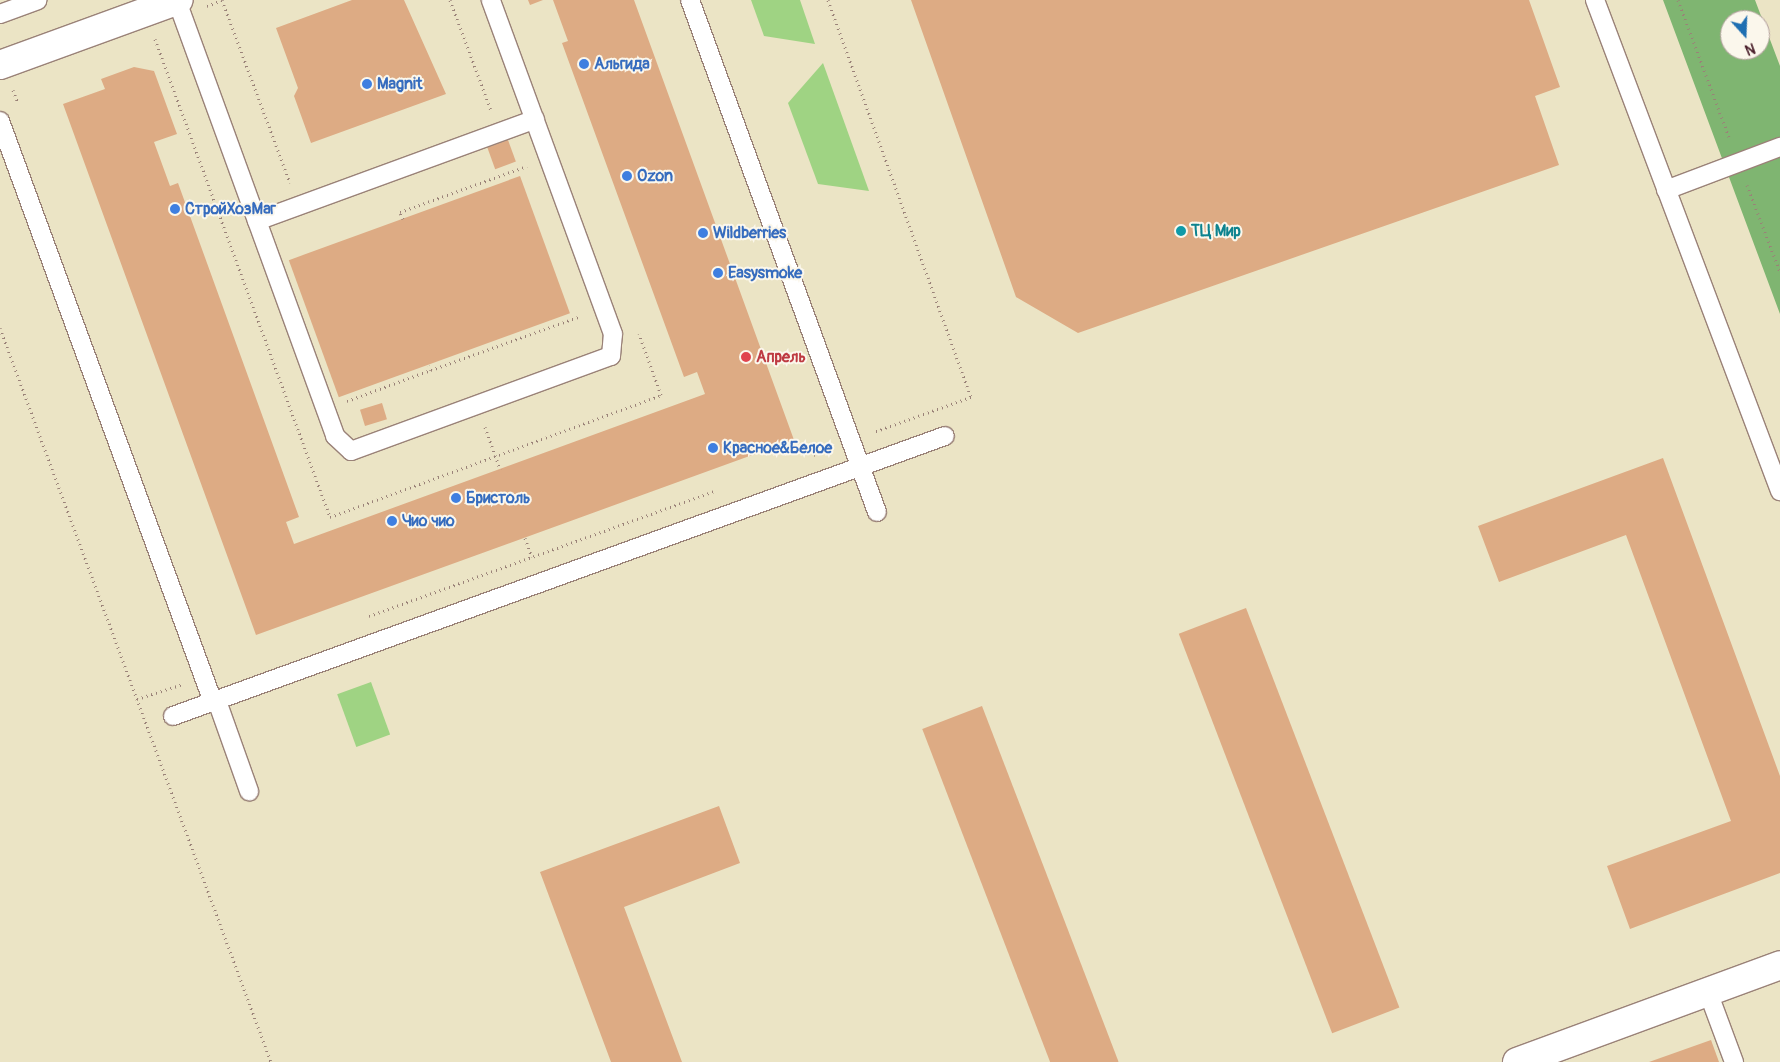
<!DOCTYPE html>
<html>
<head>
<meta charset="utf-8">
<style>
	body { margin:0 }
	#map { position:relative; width:1780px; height:1062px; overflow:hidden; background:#ebe4c5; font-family:Pangolin,sans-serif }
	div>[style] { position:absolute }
	.green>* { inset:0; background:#9fd383; transform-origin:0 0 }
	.forest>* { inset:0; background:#7fb571 }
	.building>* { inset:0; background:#ddab84; transform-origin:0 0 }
	.path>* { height:3px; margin-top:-1.5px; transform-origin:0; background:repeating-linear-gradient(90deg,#9a8278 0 1px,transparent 0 5px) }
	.roads { filter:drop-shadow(1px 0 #9a8278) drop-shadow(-1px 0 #9a8278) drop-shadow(0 1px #9a8278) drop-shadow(0 -1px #9a8278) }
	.lane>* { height:18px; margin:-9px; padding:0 9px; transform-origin:9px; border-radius:9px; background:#fff }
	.street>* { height:28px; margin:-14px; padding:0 14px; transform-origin:14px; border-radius:14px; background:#fff }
	.dots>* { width:14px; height:14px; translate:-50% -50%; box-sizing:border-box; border:2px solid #fbf7ec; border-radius:50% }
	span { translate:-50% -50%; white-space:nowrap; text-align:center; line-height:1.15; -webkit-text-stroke:4px #fbf7ec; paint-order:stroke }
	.shop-label { font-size:16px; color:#366cbe; font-weight:700 }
	.left { translate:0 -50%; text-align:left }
	.culture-label { font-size:16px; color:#0d838f; font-weight:700 }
	.health-label { font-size:16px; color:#be3a42; font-weight:700 }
	.north { position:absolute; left:1720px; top:10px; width:50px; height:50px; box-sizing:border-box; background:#fbf7ec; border:1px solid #b4a19f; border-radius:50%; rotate:160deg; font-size:14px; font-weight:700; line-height:20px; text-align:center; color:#4a1f2b }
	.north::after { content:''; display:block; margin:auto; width:18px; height:22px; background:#1f6fb2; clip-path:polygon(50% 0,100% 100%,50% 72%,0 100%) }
</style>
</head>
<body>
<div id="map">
	<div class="green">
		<div style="clip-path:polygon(751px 0,800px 0,815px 44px,764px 36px)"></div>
		<div style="clip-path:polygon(823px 63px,869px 191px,818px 184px,788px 103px)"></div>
		<div style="left:371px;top:682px;width:56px;height:36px;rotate:70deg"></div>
	</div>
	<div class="forest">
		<div style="clip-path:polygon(evenodd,1663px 0,1755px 0,1780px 66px,1780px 314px,1663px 0,1730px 20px,1760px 20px,1760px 50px,1730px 50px,1730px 20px)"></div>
	</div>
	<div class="building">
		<div style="clip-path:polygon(352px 0,404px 0,446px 94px,311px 143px,294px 96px,298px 88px,276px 28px)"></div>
		<div style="clip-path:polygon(528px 0,543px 0,530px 5px)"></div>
		<div style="clip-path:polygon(553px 0,634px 0,794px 440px,256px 635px,63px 104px,105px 89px,101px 79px,134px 67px,154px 71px,177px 134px,154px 142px,170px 186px,178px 183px,299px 517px,286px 522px,294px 544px,705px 394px,697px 372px,684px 377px,562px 43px,568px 41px)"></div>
		<div style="clip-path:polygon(911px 0,1529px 0,1560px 87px,1535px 96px,1559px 165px,1078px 333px,1016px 297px)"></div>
		<div style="left:508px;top:140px;width:23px;height:22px;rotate:70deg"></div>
		<div style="left:520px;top:176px;width:146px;height:246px;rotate:70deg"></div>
		<div style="left:382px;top:403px;width:17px;height:23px;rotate:73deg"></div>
		<div style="clip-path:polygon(1663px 458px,1780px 776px,1780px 873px,1630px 929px,1607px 866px,1731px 821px,1626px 535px,1499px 582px,1478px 526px)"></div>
		<div style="left:1246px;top:608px;width:428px;height:72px;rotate:69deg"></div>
		<div style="left:982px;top:706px;width:381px;height:64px;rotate:69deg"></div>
		<div style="clip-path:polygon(719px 806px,740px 863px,624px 907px,682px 1062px,611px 1062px,540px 872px)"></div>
		<div style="clip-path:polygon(1711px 1040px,1719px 1062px,1649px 1062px)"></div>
	</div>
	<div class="path">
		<div style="left:222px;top:0;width:195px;rotate:69.6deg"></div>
		<div style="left:450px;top:0;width:117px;rotate:69.6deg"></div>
		<div style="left:828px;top:0;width:422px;rotate:70.2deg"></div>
		<div style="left:971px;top:397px;width:103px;rotate:160.2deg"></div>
		<div style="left:1678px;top:0;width:149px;rotate:69.6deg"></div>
		<div style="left:207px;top:6px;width:16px;rotate:-22deg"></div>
		<div style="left:155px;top:39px;width:509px;rotate:69.89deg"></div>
		<div style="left:330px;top:517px;width:353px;rotate:-20.2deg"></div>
		<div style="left:661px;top:395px;width:65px;rotate:-109.8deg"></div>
		<div style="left:13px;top:90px;width:14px;rotate:69deg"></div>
		<div style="left:1747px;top:185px;width:93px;rotate:69.2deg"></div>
		<div style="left:403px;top:219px;width:8px;rotate:-113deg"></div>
		<div style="left:400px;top:212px;width:135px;rotate:-19.9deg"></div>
		<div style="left:0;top:328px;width:782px;rotate:69.74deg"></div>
		<div style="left:431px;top:370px;width:159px;rotate:-19.8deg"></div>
		<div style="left:347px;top:401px;width:90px;rotate:-20.3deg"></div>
		<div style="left:431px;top:370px;width:5px;rotate:-112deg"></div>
		<div style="left:485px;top:427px;width:45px;rotate:70.3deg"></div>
		<div style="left:814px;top:455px;width:16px;rotate:-22deg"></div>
		<div style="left:525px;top:538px;width:20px;rotate:70deg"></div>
		<div style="left:369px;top:616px;width:367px;rotate:-19.9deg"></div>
		<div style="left:137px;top:699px;width:48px;rotate:-18.1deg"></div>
	</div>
	<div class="roads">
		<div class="lane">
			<div style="left:690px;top:0;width:545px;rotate:69.94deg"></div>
			<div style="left:1595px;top:0;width:525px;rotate:69.35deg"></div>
			<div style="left:177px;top:1px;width:463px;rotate:70deg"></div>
			<div style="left:335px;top:436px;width:22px;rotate:43deg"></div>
			<div style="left:351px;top:451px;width:277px;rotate:-20.1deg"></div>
			<div style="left:611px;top:356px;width:22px;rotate:-85deg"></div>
			<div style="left:613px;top:334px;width:356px;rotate:-110.1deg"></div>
			<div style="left:0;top:14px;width:40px;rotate:-20.2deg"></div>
			<div style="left:0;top:121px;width:619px;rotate:69.87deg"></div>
			<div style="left:1666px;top:190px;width:122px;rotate:-20.7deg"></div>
			<div style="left:257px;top:221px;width:296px;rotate:-20.1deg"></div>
			<div style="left:217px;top:701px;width:96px;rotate:70.4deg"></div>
			<div style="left:173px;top:716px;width:821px;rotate:-19.94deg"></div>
			<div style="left:1708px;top:992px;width:75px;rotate:69.6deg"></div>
		</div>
		<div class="street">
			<div style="left:0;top:65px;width:190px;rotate:-20deg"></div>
			<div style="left:1517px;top:1062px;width:280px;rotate:-20.2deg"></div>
		</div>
	</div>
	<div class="dots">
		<div style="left:584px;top:64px;background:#3f7fe0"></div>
		<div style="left:367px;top:84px;background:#3f7fe0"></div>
		<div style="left:627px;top:176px;background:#3f7fe0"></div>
		<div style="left:175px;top:209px;background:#3f7fe0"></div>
		<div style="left:1181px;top:231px;background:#0f9aa8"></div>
		<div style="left:703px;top:233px;background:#3f7fe0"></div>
		<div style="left:718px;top:273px;background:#3f7fe0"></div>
		<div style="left:746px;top:357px;background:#e0444e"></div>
		<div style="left:713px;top:448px;background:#3f7fe0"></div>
		<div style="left:456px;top:498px;background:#3f7fe0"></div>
		<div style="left:392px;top:521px;background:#3f7fe0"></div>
	</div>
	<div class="shop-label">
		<span class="left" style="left:594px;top:64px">Альгида</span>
		<span class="left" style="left:377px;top:84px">Magnit</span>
		<span class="left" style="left:637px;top:176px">Ozon</span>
		<span class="left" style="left:185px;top:209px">СтройХозМаг</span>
		<span class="left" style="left:713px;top:233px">Wildberries</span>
		<span class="left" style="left:728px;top:273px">Easysmoke</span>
		<span class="left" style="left:723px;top:448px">Красное&amp;Белое</span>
		<span class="left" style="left:466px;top:498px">Бристоль</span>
		<span class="left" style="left:402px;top:521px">Чио чио</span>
	</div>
	<div class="culture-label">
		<span class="left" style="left:1191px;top:231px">ТЦ Мир</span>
	</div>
	<div class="health-label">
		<span class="left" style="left:756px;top:357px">Апрель</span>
	</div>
	<div class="north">N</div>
</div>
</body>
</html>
